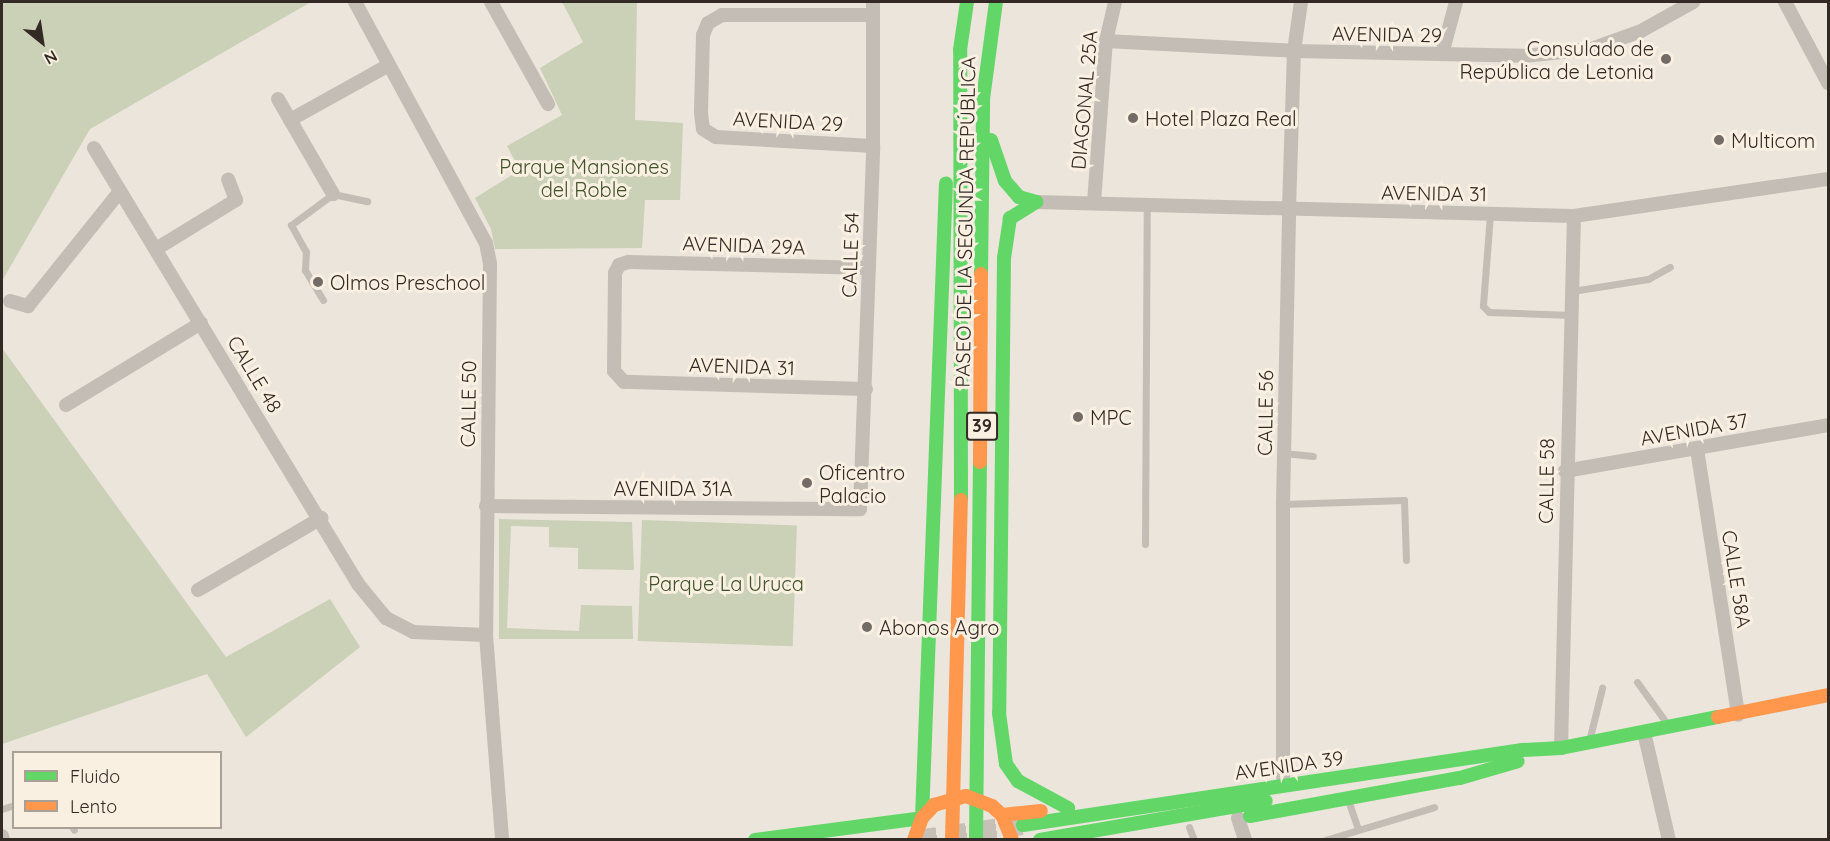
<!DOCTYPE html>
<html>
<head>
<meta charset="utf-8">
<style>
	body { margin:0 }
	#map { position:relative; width:1830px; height:841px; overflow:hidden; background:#ebe5dc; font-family:Quicksand,sans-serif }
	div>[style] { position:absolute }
	.green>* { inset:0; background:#cad1b6; transform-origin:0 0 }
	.secondary-tunnel>* { height:20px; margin-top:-10px; transform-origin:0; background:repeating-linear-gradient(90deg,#c6c0b7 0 20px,transparent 0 30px) }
	.lane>* { height:7px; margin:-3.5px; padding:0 3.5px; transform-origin:3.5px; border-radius:3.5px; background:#c3bdb6 }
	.street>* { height:14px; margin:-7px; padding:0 7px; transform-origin:7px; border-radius:7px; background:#c3bdb6 }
	.fast>* { height:14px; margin:-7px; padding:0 7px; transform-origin:7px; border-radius:7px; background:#63d668 }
	.slow>* { height:14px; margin:-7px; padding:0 7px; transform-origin:7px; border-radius:7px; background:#ff974d }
	.dots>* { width:16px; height:16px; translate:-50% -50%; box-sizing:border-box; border:3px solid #f9f0e2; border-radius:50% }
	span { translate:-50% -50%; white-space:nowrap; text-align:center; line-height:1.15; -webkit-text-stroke:6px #f9f0e2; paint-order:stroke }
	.shield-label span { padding:2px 4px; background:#f9f0e2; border:2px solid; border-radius:4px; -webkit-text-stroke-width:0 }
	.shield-label { font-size:18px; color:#332a25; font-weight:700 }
	.street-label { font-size:20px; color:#332a25 }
	.poi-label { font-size:20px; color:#332a25 }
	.right { translate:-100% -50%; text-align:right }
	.left { translate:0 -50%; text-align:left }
	.park-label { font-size:20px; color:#405228 }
	.frame { position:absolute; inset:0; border:3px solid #332a25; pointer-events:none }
	.legend { position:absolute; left:12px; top:751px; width:210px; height:78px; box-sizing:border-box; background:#f9f0e2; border:2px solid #aaa196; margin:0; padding:8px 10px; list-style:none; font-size:18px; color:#332a25 }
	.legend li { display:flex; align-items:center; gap:12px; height:30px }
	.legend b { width:30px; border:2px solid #aaa196 }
	.north { position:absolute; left:12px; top:12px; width:60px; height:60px; -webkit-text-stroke:4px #f9f0e2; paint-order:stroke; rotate:150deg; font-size:16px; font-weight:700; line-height:24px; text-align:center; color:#332a25 }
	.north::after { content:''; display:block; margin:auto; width:21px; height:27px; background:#332a25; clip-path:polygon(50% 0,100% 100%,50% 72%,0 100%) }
</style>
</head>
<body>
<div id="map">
	<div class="green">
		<div style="clip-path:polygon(2px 2px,311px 2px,90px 129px,2px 281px)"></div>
		<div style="clip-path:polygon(562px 2px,637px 2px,635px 120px,683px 123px,680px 200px,645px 200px,642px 248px,495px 249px,491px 229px,475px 198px,520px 170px,507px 146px,562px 115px,540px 68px,583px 42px)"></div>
		<div style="clip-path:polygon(2px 348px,226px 657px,330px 599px,360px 647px,246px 737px,207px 674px,2px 744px)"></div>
		<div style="clip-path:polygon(499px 519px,632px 522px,634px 570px,578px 569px,578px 548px,549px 547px,549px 527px,511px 526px,507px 628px,579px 631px,581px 605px,632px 606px,633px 639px,499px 639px)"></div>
		<div style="left:642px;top:520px;width:155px;height:121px;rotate:2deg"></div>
	</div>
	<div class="secondary-tunnel">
		<div style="left:917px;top:840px;width:106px;rotate:-8.1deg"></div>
	</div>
	<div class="lane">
		<div style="left:1490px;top:214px;width:92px;rotate:94.4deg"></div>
		<div style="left:1483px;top:306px;width:8px;rotate:45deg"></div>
		<div style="left:1489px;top:312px;width:82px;rotate:2.1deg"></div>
		<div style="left:1572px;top:291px;width:77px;rotate:-9deg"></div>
		<div style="left:1648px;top:279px;width:25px;rotate:-29deg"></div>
		<div style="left:323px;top:300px;width:35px;rotate:-121deg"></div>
		<div style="left:305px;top:270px;width:18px;rotate:-87deg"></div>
		<div style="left:306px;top:252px;width:31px;rotate:-119deg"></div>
		<div style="left:291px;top:225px;width:52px;rotate:-36.4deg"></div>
		<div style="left:333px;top:194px;width:35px;rotate:12deg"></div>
		<div style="left:1284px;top:453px;width:29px;rotate:6deg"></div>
		<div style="left:1283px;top:504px;width:121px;rotate:-1.9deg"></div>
		<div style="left:1404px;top:500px;width:60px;rotate:88.1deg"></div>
		<div style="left:1145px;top:544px;width:339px;rotate:-89.7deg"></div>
		<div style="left:1637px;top:682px;width:53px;rotate:54.2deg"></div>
		<div style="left:1589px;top:741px;width:55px;rotate:-76.2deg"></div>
		<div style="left:1348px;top:800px;width:31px;rotate:71deg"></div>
		<div style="left:2px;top:809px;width:13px;rotate:-18deg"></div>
		<div style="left:1189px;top:827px;width:14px;rotate:69deg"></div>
		<div style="left:73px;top:828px;width:2px;rotate:63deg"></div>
		<div style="left:1325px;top:840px;width:114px;rotate:-16.8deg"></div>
	</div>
	<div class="street">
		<div style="left:355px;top:2px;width:274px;rotate:61.5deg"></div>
		<div style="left:486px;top:243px;width:21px;rotate:79deg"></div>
		<div style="left:490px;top:264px;width:371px;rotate:90.6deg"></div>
		<div style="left:486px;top:635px;width:206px;rotate:85.5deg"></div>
		<div style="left:491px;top:2px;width:117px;rotate:60.8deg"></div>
		<div style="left:1785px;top:2px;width:92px;rotate:62deg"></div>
		<div style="left:872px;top:15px;width:150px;rotate:180deg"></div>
		<div style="left:722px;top:15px;width:16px;rotate:150deg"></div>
		<div style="left:708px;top:23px;width:13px;rotate:113deg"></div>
		<div style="left:703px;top:35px;width:78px;rotate:91.5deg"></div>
		<div style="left:701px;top:113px;width:16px;rotate:83deg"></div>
		<div style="left:703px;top:129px;width:15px;rotate:32deg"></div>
		<div style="left:716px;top:137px;width:157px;rotate:3.3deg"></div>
		<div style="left:1106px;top:41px;width:188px;rotate:3deg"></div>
		<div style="left:1294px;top:51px;width:230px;rotate:1.2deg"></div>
		<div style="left:1524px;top:56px;width:67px;rotate:-6deg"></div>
		<div style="left:1591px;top:49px;width:53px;rotate:-19.8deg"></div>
		<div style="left:1641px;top:31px;width:60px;rotate:-29.1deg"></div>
		<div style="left:1442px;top:54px;width:54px;rotate:-74.9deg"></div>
		<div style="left:278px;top:99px;width:110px;rotate:59.9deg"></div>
		<div style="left:290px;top:120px;width:113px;rotate:-29.1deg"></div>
		<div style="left:94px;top:148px;width:510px;rotate:58.8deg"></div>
		<div style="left:358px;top:584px;width:44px;rotate:50.5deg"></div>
		<div style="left:386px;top:618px;width:30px;rotate:27deg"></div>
		<div style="left:413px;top:632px;width:73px;rotate:2.4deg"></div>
		<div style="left:1036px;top:202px;width:538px;rotate:1.49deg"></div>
		<div style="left:1574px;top:216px;width:257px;rotate:-8.3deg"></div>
		<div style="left:1094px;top:203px;width:162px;rotate:-85.8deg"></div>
		<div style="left:1106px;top:41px;width:40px;rotate:-77deg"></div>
		<div style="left:156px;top:249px;width:94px;rotate:-31.5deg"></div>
		<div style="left:236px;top:200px;width:22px;rotate:-111deg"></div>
		<div style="left:10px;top:301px;width:19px;rotate:16deg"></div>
		<div style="left:28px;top:306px;width:147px;rotate:-51.3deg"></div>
		<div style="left:866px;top:389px;width:242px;rotate:-178.3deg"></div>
		<div style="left:624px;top:382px;width:15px;rotate:-132deg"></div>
		<div style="left:614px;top:371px;width:98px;rotate:-89.4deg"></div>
		<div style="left:615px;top:273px;width:9px;rotate:-63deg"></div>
		<div style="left:619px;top:265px;width:9px;rotate:-18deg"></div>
		<div style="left:628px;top:262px;width:241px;rotate:1.4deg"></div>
		<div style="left:66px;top:405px;width:158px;rotate:-31.3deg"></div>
		<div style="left:1697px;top:449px;width:269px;rotate:81.2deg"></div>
		<div style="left:1565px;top:471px;width:267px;rotate:-9.9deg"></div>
		<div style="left:486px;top:506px;width:374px;rotate:0.5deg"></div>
		<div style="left:860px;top:509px;width:363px;rotate:-87.9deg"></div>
		<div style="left:873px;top:146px;width:144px;rotate:-90deg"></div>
		<div style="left:198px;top:590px;width:143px;rotate:-30.3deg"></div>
		<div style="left:1644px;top:732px;width:111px;rotate:77deg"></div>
		<div style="left:1561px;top:748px;width:532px;rotate:-88.6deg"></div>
		<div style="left:1283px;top:777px;width:273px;rotate:-90deg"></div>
		<div style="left:1283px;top:504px;width:295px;rotate:-88.8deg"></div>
		<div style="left:1289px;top:209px;width:158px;rotate:-88.2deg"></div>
		<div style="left:1294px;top:51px;width:49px;rotate:-81.9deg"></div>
		<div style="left:1238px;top:818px;width:23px;rotate:72deg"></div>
		<div style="left:2px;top:836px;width:4px;rotate:76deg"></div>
	</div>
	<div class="fast">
		<div style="left:991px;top:140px;width:43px;rotate:71.1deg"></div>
		<div style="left:1005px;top:181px;width:21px;rotate:49deg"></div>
		<div style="left:1019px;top:197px;width:18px;rotate:16deg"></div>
		<div style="left:1036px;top:202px;width:31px;rotate:148deg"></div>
		<div style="left:1010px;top:218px;width:40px;rotate:98.5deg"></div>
		<div style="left:1004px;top:258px;width:455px;rotate:90.6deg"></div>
		<div style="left:999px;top:713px;width:51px;rotate:82.2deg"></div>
		<div style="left:1006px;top:764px;width:21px;rotate:55deg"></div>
		<div style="left:1018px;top:781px;width:57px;rotate:28.4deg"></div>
		<div style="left:981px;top:274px;width:175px;rotate:-89.3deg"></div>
		<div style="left:983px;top:99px;width:98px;rotate:-82.4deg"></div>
		<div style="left:961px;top:500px;width:450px;rotate:-90.1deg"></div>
		<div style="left:960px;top:50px;width:49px;rotate:-81.7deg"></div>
		<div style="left:1250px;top:816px;width:213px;rotate:-10.3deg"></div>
		<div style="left:1460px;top:778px;width:60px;rotate:-16.3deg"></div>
		<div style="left:922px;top:818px;width:635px;rotate:-87.84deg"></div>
		<div style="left:1023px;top:825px;width:505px;rotate:-8.55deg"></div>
		<div style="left:1522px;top:750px;width:39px;rotate:-3deg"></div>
		<div style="left:1561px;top:748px;width:160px;rotate:-11.2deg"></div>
		<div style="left:755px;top:840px;width:168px;rotate:-7.5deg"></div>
		<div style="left:976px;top:840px;width:378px;rotate:-89.4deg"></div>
		<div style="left:1040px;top:840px;width:229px;rotate:-9.8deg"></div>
	</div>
	<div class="slow">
		<div style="left:980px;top:462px;width:188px;rotate:-89.7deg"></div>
		<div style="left:1718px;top:717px;width:112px;rotate:-11.3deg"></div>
		<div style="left:1002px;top:815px;width:39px;rotate:-6deg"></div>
		<div style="left:914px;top:840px;width:23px;rotate:-70deg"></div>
		<div style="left:922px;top:818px;width:18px;rotate:-47deg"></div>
		<div style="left:934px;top:805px;width:33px;rotate:-16deg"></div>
		<div style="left:966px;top:796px;width:28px;rotate:21deg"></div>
		<div style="left:992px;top:806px;width:13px;rotate:42deg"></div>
		<div style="left:1002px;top:815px;width:27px;rotate:68deg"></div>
		<div style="left:952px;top:840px;width:340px;rotate:-88.5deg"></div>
	</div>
	<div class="dots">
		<div style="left:1666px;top:59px;background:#736b65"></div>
		<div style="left:1133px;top:118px;background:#736b65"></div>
		<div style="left:1719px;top:140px;background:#736b65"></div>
		<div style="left:318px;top:282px;background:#736b65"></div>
		<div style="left:1078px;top:417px;background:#736b65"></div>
		<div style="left:807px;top:483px;background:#736b65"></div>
		<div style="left:867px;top:627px;background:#736b65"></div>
	</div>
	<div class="shield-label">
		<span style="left:982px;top:426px">39</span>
	</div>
	<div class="street-label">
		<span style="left:1387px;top:34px;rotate:1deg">AVENIDA 29</span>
		<span style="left:1084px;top:100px;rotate:-85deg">DIAGONAL 25A</span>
		<span style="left:788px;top:121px;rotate:3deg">AVENIDA 29</span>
		<span style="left:1434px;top:193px;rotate:1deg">AVENIDA 31</span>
		<span style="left:965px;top:222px;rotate:-89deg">PASEO DE LA SEGUNDA REPÚBLICA</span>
		<span style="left:744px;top:245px;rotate:2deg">AVENIDA 29A</span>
		<span style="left:850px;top:255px;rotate:-88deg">CALLE 54</span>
		<span style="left:742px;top:366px;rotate:2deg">AVENIDA 31</span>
		<span style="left:255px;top:374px;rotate:59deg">CALLE 48</span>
		<span style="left:468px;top:404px;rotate:-89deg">CALLE 50</span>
		<span style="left:1265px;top:413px;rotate:-89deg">CALLE 56</span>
		<span style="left:1694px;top:429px;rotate:-10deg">AVENIDA 37</span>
		<span style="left:1546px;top:481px;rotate:-89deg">CALLE 58</span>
		<span style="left:673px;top:488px">AVENIDA 31A</span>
		<span style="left:1737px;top:579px;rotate:81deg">CALLE 58A</span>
		<span style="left:1289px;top:765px;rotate:-8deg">AVENIDA 39</span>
	</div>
	<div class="poi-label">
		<span class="right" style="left:1654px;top:60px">Consulado de<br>República de Letonia</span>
		<span class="left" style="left:1145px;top:118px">Hotel Plaza Real</span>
		<span class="left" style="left:1731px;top:140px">Multicom</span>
		<span class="left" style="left:330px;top:282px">Olmos Preschool</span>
		<span class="left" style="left:1090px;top:417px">MPC</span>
		<span class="left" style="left:819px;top:484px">Oficentro<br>Palacio</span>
		<span class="left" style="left:879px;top:627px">Abonos Agro</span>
	</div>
	<div class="park-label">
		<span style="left:584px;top:178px">Parque Mansiones<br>del Roble</span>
		<span style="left:726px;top:583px">Parque La Uruca</span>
	</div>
	<div class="frame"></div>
	<ul class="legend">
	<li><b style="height:8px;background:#63d668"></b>Fluido</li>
	<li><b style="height:8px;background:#ff974d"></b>Lento</li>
	</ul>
	<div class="north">N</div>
</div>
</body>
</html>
